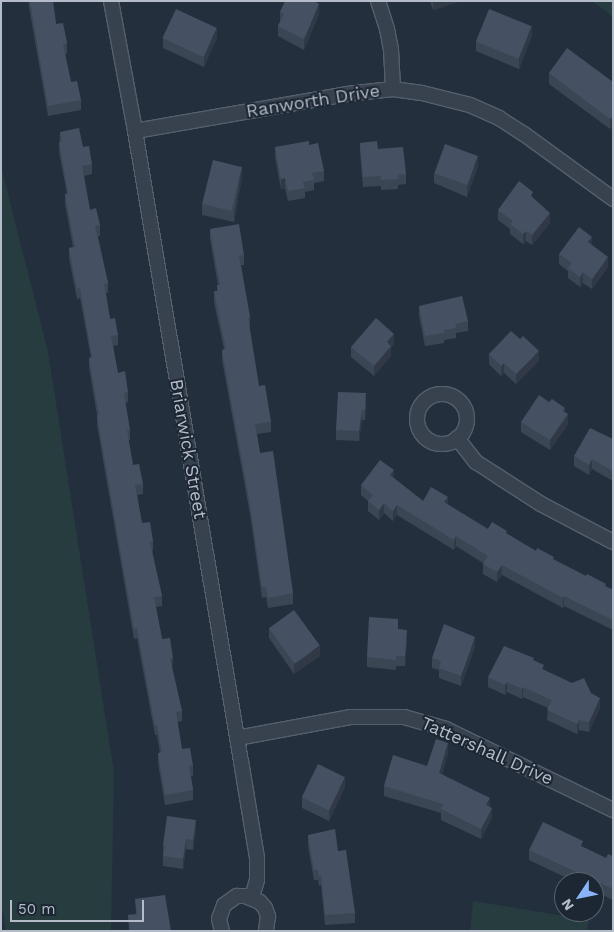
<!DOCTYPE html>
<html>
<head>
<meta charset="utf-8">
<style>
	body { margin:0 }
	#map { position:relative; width:614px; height:932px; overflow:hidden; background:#242f3e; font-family:"Work Sans",sans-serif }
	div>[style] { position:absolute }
	.green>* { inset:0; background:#263c3f }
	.roads { filter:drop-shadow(1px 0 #565f6c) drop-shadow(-1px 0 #565f6c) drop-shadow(0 1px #565f6c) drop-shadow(0 -1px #565f6c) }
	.minor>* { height:14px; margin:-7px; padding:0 7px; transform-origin:7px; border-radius:7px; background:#38414e }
	.minor>.ring { margin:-7px; padding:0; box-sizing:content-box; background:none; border:14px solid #38414e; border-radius:50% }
	.wall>* { inset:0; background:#3b4654 }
	.shaded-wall>* { inset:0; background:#303945 }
	.building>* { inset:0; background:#455162; transform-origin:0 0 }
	span { translate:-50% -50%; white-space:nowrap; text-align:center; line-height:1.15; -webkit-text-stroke:4px #1d2633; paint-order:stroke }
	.street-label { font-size:18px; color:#b4bcc9 }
	.frame { position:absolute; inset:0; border:2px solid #b4bcc9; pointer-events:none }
	.north { position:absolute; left:554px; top:872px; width:50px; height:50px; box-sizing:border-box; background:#1d2633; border:1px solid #59626f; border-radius:50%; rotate:236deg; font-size:14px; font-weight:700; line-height:20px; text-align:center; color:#b4bcc9 }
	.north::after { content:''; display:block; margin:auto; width:18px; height:22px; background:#8ab4f8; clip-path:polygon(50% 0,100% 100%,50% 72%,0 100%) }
	.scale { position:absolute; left:10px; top:900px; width:134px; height:22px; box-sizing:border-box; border:2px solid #b4bcc9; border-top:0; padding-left:6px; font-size:15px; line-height:18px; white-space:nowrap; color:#b4bcc9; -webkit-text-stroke:4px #1d2633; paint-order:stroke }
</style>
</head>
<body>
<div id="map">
	<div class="green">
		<div style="clip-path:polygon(592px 1px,613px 1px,613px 17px)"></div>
		<div style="clip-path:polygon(1px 166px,48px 352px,114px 772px,111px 931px,6px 931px,1px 901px)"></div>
		<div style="clip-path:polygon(473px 901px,589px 920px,587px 931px,470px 931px)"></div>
	</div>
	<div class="roads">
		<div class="minor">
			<div style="left:111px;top:1px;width:132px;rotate:79.5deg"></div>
			<div style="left:135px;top:131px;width:639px;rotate:80.45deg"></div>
			<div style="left:241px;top:761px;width:98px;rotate:80.6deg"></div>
			<div style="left:257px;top:858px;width:22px;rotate:90deg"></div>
			<div style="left:257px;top:880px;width:19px;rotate:106deg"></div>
			<div style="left:378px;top:1px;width:29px;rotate:72deg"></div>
			<div style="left:387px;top:29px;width:20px;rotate:79deg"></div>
			<div style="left:391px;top:49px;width:40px;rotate:87.1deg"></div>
			<div style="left:135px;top:131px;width:215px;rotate:-9.9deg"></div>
			<div style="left:347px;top:94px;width:46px;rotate:-6.2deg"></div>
			<div style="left:393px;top:89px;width:29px;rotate:8deg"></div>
			<div style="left:422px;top:93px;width:49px;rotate:14deg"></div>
			<div style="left:470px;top:105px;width:32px;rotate:24deg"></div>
			<div style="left:499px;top:118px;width:30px;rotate:33deg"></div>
			<div style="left:524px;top:134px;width:110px;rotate:36.1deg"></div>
			<div class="ring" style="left:417px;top:394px;width:36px;height:36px"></div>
			<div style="left:457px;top:438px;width:31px;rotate:52deg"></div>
			<div style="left:476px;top:462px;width:27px;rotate:33deg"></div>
			<div style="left:499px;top:477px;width:50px;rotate:32.7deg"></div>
			<div style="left:541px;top:504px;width:81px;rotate:27.8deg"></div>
			<div style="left:237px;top:738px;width:115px;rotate:-10.5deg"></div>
			<div style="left:350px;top:717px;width:54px"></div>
			<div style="left:404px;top:717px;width:44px;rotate:15.9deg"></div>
			<div style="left:446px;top:729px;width:186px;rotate:25.9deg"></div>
			<div style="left:222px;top:931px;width:12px;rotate:-104deg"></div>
			<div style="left:219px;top:919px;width:15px;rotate:-70deg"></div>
			<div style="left:224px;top:905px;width:16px;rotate:-35deg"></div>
			<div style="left:237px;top:896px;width:8px"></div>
			<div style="left:245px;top:896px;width:16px;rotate:22deg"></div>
			<div style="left:260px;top:902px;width:8px;rotate:50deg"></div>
			<div style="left:265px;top:908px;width:9px;rotate:69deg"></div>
			<div style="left:268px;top:916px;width:15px;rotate:98deg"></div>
		</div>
	</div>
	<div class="wall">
		<div style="clip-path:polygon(28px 1px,53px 1px,56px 24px,67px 43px,67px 54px,65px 54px,71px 82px,81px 100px,81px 110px,48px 116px)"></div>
		<div style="clip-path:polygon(430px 1px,461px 1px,433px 10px)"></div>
		<div style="clip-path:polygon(280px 12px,319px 14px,304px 50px,278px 36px,278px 26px,280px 22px)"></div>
		<div style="clip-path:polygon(532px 36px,519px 69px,476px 51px,476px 41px)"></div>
		<div style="clip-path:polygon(163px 38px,217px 38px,204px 67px,163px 48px)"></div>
		<div style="clip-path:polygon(549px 73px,613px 82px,610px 129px,549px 84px)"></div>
		<div style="clip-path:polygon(60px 132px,83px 147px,92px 164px,92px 174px,84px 176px,90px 210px,100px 225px,100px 236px,98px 236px,108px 283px,108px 293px,106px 293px,110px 319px,118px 335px,118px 345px,113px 346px,118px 373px,128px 392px,128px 402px,125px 403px,130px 430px,130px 440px,128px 440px,133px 465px,143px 484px,143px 494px,137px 495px,142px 523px,153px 541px,153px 551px,152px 551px,162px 596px,162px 606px,156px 607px,162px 639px,173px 658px,172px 668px,182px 711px,182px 721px,177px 722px,182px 749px,193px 766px,193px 776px,191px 776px,193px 790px,193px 800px,165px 805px,158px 763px,158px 753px,160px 753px,157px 735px,155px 735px,137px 638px,134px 639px,97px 425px,97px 415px,89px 368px,89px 358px,91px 358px,80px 298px,77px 299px,69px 258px,69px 248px,73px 247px,65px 204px,65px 194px,67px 194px,59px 152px)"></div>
		<div style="clip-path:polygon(360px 143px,378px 149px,406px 174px,406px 184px,398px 185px,398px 189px,381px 190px,381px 186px,363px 187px,360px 153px)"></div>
		<div style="clip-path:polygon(309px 145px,324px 171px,324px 181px,314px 183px,314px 190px,305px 192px,305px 198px,288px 201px,285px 188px,281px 189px,275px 157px,275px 147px)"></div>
		<div style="clip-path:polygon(478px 166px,467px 197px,434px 183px,434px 173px)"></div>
		<div style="clip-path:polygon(242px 177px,234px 222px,202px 215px,202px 204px)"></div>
		<div style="clip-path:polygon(533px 198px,550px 223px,532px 245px,526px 241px,523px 244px,510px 234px,510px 229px,498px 220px,498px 210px)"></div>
		<div style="clip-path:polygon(210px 229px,244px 255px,244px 265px,241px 265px,250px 317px,250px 327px,249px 327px,259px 386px,271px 422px,271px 432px,257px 434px,260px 453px,293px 593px,293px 604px,268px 608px,266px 597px,262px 598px,250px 514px,222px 360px,222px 350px,224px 349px,214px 302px,214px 291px,217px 291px,217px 285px,218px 285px,210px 239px)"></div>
		<div style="clip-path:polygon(592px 245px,608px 267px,592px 289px,583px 283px,580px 287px,568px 278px,568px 271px,559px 264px,559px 254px)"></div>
		<div style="clip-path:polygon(419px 306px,468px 321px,468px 331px,456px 333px,456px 338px,444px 340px,444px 343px,425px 346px,419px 316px)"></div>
		<div style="clip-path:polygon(520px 339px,539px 361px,516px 384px,504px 373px,501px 376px,489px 364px,489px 354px)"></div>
		<div style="clip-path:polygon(394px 344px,391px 348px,391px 356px,374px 376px,351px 357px,351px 347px)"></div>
		<div style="clip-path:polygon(366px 403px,365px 420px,362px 420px,359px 441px,336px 440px,336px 430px)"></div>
		<div style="clip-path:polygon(565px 413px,568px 424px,550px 450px,521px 432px,521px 422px)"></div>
		<div style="clip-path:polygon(613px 439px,613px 481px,592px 469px,589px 475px,574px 466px,574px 456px)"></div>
		<div style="clip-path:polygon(394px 478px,423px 501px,448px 505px,488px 529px,507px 534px,536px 551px,613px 590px,613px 630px,564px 606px,563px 608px,502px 575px,497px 582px,483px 574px,483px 563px,456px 546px,454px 550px,397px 515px,393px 521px,384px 513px,379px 520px,368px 511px,368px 501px,361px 495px,361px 485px)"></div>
		<div style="clip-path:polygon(269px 628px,320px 656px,294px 674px,269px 638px)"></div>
		<div style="clip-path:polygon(407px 640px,405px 666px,396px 666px,396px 670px,367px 667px,367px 657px)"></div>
		<div style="clip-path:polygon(475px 647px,461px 686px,439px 678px,439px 670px,432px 668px,432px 658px)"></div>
		<div style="clip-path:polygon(534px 661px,544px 670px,591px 693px,600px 708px,589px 732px,579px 730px,577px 734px,547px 720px,548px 708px,523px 697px,522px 699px,507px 692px,505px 695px,488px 687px,488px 677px)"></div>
		<div style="clip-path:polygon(448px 753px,442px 774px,490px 807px,492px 818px,481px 839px,441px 820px,441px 813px,384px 796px,384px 786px,427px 766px)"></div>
		<div style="clip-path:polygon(345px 787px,329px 821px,302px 808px,302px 797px)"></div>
		<div style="clip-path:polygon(196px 830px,193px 850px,186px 849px,183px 869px,163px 866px,163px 845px)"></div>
		<div style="clip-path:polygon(308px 835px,338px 851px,355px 913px,355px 923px,325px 925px,321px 885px,319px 886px,318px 880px,314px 880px,308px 846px)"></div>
		<div style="clip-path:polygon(583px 847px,606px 858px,613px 856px,613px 900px,594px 891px,594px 882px,575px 882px,529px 860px,529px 850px)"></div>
		<div style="clip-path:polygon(135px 899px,171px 931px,129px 931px,128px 915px,136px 914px)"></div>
	</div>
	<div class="shaded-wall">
		<div style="clip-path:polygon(433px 1px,461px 1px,433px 10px)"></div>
		<div style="clip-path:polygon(319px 4px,319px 14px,304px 50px,304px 39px)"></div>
		<div style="clip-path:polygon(532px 26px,532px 36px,519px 69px,519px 58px)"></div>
		<div style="clip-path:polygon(217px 28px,217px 38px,204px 67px,204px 57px)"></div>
		<div style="clip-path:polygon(613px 116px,613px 126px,610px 129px,610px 119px)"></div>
		<div style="clip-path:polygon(478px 156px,478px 166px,467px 197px,467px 187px)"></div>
		<div style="clip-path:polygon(242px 167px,242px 177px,234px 222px,234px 212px)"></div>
		<div style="clip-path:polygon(285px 178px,285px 188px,281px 189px,281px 179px)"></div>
		<div style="clip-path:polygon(550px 213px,550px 223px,532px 245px,532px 235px)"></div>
		<div style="clip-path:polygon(526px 231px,526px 241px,523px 244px,523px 234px)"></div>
		<div style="clip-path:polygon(592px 237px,592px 247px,588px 242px)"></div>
		<div style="clip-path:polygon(608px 257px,608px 267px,592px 289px,592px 279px)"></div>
		<div style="clip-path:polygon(583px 272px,583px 283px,580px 287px,580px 277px)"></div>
		<div style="clip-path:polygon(394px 334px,394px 344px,391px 348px,391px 356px,374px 376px,374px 366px,387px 342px)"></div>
		<div style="clip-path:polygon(539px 351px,539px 361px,516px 384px,516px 374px)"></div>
		<div style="clip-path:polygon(504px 363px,504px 373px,501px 376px,501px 366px)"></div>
		<div style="clip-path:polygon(565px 408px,565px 417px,568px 414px,568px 424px,550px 450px,550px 440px,563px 411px)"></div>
		<div style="clip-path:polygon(362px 410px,362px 420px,359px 441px,359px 431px)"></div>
		<div style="clip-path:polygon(592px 459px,592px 469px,589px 475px,589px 465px)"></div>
		<div style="clip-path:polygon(394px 470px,394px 480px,390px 475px)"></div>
		<div style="clip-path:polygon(448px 497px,448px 507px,444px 502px)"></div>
		<div style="clip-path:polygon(384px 503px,384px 513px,379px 520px,379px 510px)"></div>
		<div style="clip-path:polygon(397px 505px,397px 515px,393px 521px,393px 511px)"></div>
		<div style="clip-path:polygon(456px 536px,456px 546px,454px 550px,454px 540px)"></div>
		<div style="clip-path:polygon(502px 565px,502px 575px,497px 582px,497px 572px)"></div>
		<div style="clip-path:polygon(564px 596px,564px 606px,563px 608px,563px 598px)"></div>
		<div style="clip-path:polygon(407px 630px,407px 640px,405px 666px,405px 656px)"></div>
		<div style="clip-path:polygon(475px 637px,475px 647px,461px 686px,461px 676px)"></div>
		<div style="clip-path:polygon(320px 646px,320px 656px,294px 674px,294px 664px)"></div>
		<div style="clip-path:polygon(507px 682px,507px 692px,505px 695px,505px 685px)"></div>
		<div style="clip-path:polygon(523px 687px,523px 697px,522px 699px,522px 689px)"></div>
		<div style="clip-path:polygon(600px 698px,600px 708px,589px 732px,589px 722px)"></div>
		<div style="clip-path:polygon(579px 720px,579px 730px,577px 734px,577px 724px)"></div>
		<div style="clip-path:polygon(448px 743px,448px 753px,439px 783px,439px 773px)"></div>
		<div style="clip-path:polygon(345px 777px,345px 787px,329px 821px,329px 811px)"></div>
		<div style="clip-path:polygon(490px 798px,490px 808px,486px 805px)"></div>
		<div style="clip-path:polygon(492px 808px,492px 818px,481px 839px,481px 829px)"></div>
		<div style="clip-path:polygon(196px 820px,196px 830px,193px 850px,193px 840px)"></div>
		<div style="clip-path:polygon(186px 839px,186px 849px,183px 869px,183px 859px)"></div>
	</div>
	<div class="building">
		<div style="clip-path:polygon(30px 1px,53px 1px,56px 24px,63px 23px,67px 43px,63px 44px,71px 82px,77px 81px,81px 100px,48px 106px)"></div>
		<div style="clip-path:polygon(285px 1px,314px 1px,319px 4px,304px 39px,278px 26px,284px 14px,280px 12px)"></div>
		<div style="left:176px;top:9px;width:45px;height:32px;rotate:25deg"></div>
		<div style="left:489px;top:9px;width:46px;height:35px;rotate:22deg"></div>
		<div style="clip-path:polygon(567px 48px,613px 82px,613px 116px,610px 119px,549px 73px)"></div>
		<div style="clip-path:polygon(79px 128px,83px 147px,89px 146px,92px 164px,82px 166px,90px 210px,96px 208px,100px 225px,95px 226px,108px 283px,104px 284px,110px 319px,115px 318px,118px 335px,111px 336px,118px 373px,125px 371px,128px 392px,124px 393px,130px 430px,127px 430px,133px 465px,139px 464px,143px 484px,135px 485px,142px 523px,150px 522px,153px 541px,150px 542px,162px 596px,154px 597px,162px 639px,170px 638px,173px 658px,170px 658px,182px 711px,176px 712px,182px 749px,190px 748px,193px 766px,189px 766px,193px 790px,165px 795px,158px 753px,162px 752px,157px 725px,155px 725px,137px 628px,134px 629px,97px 415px,99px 415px,89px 358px,92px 357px,80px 288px,77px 289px,69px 248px,75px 247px,65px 194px,68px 193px,59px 142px,62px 142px,60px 132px)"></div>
		<div style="clip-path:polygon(309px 141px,309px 145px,318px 143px,324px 171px,312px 173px,314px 180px,303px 182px,305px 188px,288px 191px,285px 178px,281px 179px,275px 147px)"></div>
		<div style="clip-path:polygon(377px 141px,378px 149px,403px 147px,406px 174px,398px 175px,398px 179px,381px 180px,381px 176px,363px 177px,360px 143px)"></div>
		<div style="left:445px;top:144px;width:35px;height:31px;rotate:20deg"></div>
		<div style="left:213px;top:160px;width:30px;height:45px;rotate:14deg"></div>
		<div style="clip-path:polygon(519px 181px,533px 192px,531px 196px,550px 213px,532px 235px,526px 231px,523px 234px,510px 224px,513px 221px,498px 210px)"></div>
		<div style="clip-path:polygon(239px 224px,244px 255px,239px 256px,250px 317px,248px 317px,259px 386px,265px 385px,271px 422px,255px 424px,260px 453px,273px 451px,293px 593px,268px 598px,266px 587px,262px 587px,250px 504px,222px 350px,226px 349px,214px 291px,218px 291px,217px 285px,220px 285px,210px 229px)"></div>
		<div style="clip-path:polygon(579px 227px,592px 237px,588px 242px,608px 257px,592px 279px,583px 272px,580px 277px,568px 268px,572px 263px,559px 254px)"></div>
		<div style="clip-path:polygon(462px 296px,468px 321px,455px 324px,456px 328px,444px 330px,444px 333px,425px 336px,419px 306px)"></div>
		<div style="clip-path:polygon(376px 318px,394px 334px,387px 342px,391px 346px,374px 366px,351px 347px)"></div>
		<div style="clip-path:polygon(511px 331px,520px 339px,523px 336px,539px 351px,516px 374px,504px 363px,501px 366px,489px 354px)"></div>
		<div style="clip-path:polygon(338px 392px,366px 393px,365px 410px,362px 410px,359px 431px,336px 430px)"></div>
		<div style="clip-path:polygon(539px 395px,549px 402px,552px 399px,565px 408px,563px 411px,568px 414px,550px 440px,521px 422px)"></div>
		<div style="clip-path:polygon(590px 428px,613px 439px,613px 471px,592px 459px,589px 465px,574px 456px)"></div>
		<div style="clip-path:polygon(380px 460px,394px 470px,390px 475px,423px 501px,431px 487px,448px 497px,444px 502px,488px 529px,492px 522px,507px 531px,506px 533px,536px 551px,537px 548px,554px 557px,553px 559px,586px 576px,587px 574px,606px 584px,605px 586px,613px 590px,613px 620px,564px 596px,563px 598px,502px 565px,497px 572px,483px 564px,488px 556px,456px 536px,454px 540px,397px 505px,393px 511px,384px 503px,379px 510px,368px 501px,373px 495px,361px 485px)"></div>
		<div style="left:294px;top:610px;width:44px;height:31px;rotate:54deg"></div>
		<div style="clip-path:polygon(369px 617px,398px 619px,398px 629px,407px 630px,405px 656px,396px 656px,396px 660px,367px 657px)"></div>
		<div style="clip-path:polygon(444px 624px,475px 637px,461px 676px,439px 668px,441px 661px,432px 658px)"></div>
		<div style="clip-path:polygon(504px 646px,534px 658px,533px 660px,544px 665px,542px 669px,572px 683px,584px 678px,591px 693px,600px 698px,589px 722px,579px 720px,577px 724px,547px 710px,552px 700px,523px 687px,522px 689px,507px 682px,505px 685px,488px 677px)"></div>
		<div style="clip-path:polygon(436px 739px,448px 743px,439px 773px,490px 798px,486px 805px,492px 808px,481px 829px,441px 809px,443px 804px,384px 786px,393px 755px,427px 766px)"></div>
		<div style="left:318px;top:764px;width:30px;height:37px;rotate:26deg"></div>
		<div style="clip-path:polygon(167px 816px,196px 820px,193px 840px,186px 839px,183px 859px,163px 856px,165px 846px,163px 845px)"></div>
		<div style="clip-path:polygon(543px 822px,583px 841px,581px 846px,606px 858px,608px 854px,613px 856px,613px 889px,529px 850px)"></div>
		<div style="clip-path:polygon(335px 829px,338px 851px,346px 850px,355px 913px,325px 915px,321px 875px,319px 876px,318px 870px,314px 870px,308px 835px)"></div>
		<div style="clip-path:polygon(165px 895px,171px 931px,130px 931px,128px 915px,137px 914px,135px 899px)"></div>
	</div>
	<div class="street-label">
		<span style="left:313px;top:101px;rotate:-9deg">Ranworth Drive</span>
		<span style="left:188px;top:449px;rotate:80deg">Briarwick Street</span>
		<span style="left:487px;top:751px;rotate:24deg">Tattershall Drive</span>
	</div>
	<div class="frame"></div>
	<div class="north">N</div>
	<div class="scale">50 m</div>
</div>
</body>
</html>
